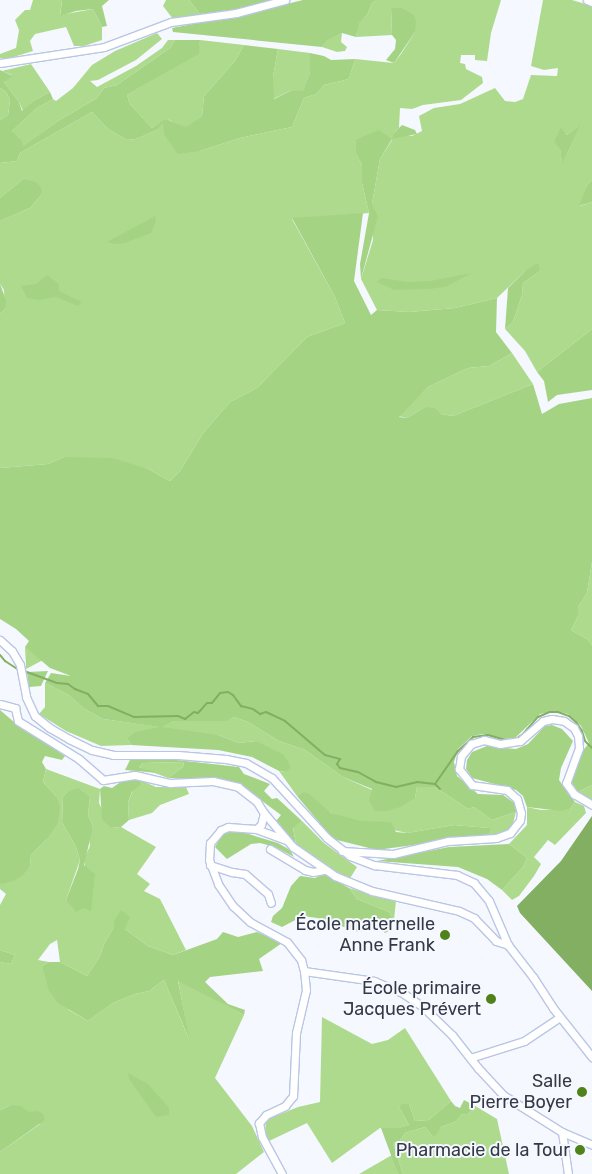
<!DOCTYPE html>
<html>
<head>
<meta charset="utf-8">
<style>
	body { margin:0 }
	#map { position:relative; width:592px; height:1174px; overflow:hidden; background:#f5f8ff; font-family:Rubik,sans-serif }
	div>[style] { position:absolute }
	.green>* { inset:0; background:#aeda8e }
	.forest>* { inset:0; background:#a5d384 }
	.water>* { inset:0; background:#82af61 }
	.stream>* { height:2px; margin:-1px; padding:0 1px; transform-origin:1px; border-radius:1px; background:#82af61 }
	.roads { filter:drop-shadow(1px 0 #b9c6e5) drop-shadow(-1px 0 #b9c6e5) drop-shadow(0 1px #b9c6e5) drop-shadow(0 -1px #b9c6e5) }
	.minor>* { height:7px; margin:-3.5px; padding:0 3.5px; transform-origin:3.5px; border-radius:3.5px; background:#fff }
	.dots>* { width:14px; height:14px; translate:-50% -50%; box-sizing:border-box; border:2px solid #f5f8ff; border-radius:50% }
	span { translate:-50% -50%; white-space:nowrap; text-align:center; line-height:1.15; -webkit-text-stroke:4px #f5f8ff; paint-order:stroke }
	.poi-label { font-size:18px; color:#343946 }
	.right { translate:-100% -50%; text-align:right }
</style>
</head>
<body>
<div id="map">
	<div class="green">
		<div style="clip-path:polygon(33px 0,62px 0,60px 15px,93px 9px,102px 27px,102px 40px,84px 46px,74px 46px,66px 27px,35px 34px,30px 41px,33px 51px,7px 59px,0 58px,0 54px,16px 48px,19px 30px,15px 20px,25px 10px,30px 10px)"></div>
		<div style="clip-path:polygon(166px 0,189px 0,200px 14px,173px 19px,163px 6px)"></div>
		<div style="clip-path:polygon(evenodd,377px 0,501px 0,491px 33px,487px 61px,475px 60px,475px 55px,461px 55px,460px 63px,465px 64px,466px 69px,482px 77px,483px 83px,461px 100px,423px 105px,412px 109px,400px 108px,399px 128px,394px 133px,412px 136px,422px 131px,419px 116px,434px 108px,460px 104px,495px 88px,505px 101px,515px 102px,523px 99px,531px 75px,557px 76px,558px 68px,544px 70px,531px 66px,543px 0,572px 0,592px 6px,592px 180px,587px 185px,580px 206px,592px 202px,592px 329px,537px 372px,525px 351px,505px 329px,513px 322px,522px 295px,523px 283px,540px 271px,525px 271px,497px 298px,455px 308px,409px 312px,377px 310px,361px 279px,373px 240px,372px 204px,380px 159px,392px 140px,379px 131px,356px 139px,356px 154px,362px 165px,362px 183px,369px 213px,292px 219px,335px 297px,345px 323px,307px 337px,257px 388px,230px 402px,204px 432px,180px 471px,170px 481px,148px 469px,64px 457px,48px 464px,0 468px,0 314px,5px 309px,4px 290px,0 284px,0 221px,30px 208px,42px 194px,23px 179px,0 198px,0 163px,17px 161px,20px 153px,92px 112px,108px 129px,127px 140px,136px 139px,157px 130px,161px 123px,152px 128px,130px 104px,127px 95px,198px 54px,200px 40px,244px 45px,235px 61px,204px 96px,202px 116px,186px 128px,167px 119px,200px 151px,240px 138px,292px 127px,304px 98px,316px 94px,324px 85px,349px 79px,355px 59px,394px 63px,401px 54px,415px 32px,391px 8px,392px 35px,356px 37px,358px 23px,367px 15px,372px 3px,377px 0,579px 126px,570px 148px,562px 162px,560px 148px,561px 128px,567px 135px,579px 126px)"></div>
		<div style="clip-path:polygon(157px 33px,162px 39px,136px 60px,98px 80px,90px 81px,97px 87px,136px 66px,162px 48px,168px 40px,175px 40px,170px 48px,117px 85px,104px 88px,97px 98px,58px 121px,22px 147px,12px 131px,37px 108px,53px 99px,56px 101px,73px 88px,92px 65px,115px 51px)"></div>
		<div style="clip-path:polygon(342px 33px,341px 42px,347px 47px,345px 51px,337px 52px,322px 47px,325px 41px)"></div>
		<div style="clip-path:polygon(278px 49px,310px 53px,310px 73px,303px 92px,292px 90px,273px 99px,273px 77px)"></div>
		<div style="clip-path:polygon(31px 64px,50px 92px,33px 101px,23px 111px,19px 102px,4px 82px,12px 75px,2px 71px)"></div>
		<div style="clip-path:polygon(0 88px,6px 92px,10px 100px,8px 115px,0 120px)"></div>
		<div style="clip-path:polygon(512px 353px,533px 384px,453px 416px,441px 414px,425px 407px,407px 418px,398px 416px,428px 387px,468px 368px,489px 366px)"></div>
		<div style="clip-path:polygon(592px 562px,592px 645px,587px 639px,571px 630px,578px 616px,578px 607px,587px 593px)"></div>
		<div style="clip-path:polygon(25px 647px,43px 660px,26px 669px,26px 665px)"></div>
		<div style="clip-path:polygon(45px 683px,69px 695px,83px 708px,103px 719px,161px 727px,174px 721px,226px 721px,234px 717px,248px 722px,279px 741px,305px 750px,343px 777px,372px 790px,415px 798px,417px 787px,435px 787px,468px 809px,474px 807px,492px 820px,516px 812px,512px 827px,501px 834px,487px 835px,489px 828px,454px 825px,407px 833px,345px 819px,331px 813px,302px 792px,297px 796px,279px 771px,286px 772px,256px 741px,239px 743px,218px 735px,127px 738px,131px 745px,101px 746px,66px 731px,39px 714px,45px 707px)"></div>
		<div style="clip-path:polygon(184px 762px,183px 767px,168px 778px,139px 767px,143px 763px)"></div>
		<div style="clip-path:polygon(evenodd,46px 769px,100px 789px,99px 803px,111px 828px,121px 827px,156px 847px,137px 874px,150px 884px,144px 891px,160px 899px,186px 950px,173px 955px,148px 946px,125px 929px,114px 927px,104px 944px,100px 956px,87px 976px,60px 962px,57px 940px,50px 944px,38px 960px,49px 962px,42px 966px,69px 1010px,88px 1021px,113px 1003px,135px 994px,149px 991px,164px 980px,189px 1039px,178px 980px,244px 1015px,215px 1078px,252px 1126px,264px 1152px,236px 1174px,0 1174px,0 1152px,40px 1124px,29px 1113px,11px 1105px,0 1110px,0 962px,11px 964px,15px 955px,0 950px,0 905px,6px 894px,0 889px,0 883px,12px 882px,30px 866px,31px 855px,47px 839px,56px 796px,43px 782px,46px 769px,67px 792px,90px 797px,88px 815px,93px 827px,89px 838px,90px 846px,84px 859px,91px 910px,66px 900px,80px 860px,76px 847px,62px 822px,63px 797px,67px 792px)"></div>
		<div style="clip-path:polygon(138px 779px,156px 787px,186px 787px,189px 794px,160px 805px,152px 813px,129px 820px,128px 802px)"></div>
		<div style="clip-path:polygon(592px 785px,592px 800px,578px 792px)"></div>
		<div style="clip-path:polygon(575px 802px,584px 806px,586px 813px,555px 845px,548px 840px,534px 857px,541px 864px,534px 876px,519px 896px,512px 900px,502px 890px,523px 867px,527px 858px,509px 844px,527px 825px,527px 807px,541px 810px,570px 809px)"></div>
		<div style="clip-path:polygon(302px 821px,324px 843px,357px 867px,349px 880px,296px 844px,293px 827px)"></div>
		<div style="clip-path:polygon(349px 888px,396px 901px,394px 920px,389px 912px,357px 899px)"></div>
		<div style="clip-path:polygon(322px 1017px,372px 1044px,388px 1040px,405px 1028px,451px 1101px,429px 1120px,415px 1121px,409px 1104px,399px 1107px,409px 1125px,399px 1128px,380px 1128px,332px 1163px,307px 1123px,269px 1141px,265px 1132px,266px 1120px,298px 1107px,320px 1102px)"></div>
		<div style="clip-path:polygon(477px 1107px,497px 1119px,509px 1174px,403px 1174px,393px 1143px,399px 1142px,405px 1133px,425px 1127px,432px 1136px,441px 1127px,455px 1122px,462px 1114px,466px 1115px)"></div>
		<div style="clip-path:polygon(392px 1155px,398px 1174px,359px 1174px)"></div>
	</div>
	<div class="forest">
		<div style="clip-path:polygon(62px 0,109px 0,102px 6px,107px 26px,102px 27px,93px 9px,76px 11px,60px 16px)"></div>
		<div style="clip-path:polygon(189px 0,273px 0,239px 9px,200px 14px)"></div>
		<div style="clip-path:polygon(303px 0,377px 0,372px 3px,367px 15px,359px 23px,356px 37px,342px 33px,326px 41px,322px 47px,173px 32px,172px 28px,246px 14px)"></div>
		<div style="clip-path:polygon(391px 8px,402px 8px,414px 15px,416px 21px,415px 32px,394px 63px,386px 60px,395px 49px,396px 40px,392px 35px)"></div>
		<div style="clip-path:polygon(175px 40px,200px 40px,199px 54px,127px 95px,130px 104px,152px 128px,166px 119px,186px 127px,202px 116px,204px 96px,235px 61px,244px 45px,278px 49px,273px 77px,274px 99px,292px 90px,303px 91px,310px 73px,310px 53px,324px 56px,331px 60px,355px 59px,349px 79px,324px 85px,316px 94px,304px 98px,292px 127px,240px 138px,200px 151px,178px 154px,164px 134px,163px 123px,157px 130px,136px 139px,127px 140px,108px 129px,92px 112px,20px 153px,17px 161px,0 163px,0 120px,8px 115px,10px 100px,6px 92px,0 88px,0 70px,13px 76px,4px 82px,19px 102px,22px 111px,33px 101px,50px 92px,53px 99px,37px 108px,12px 131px,22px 141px,23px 146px,58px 121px,97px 98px,104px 88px,117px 85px,170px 48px)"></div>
		<div style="clip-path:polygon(402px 125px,415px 130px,417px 134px,392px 139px,380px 159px,372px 204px,378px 216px,361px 279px,360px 264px,369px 213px,362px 183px,362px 165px,356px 154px,356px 139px,379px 130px,392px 139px,394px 133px)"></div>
		<div style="clip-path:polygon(580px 125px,570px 148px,562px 163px,560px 149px,554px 142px,561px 127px,567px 135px)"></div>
		<div style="clip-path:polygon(23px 179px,36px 182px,41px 187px,42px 194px,30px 208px,0 221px,0 198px)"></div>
		<div style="clip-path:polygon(592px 180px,592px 202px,579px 206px,587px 185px)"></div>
		<div style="clip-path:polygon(363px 213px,354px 281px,371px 315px,377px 310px,409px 312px,455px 308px,497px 298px,496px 332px,512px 353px,489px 366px,468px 368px,428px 387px,399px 417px,407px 418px,425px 407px,435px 408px,441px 414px,453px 416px,533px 384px,542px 414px,559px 404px,592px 398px,592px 562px,587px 593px,578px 607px,578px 616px,571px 630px,587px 639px,592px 645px,592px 785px,578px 792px,572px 783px,572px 773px,581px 753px,589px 743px,581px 726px,568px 714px,557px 711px,540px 714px,515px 738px,503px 739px,483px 734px,472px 736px,458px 749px,454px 762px,457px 776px,478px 794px,503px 795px,516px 804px,516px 812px,492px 820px,474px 807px,468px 809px,435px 787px,417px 787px,415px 798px,400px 807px,388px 811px,375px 811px,369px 801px,372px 789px,343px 777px,305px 750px,279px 741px,248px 722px,234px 717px,227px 721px,174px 721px,162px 727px,218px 735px,239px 743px,256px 741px,284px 755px,291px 767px,286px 772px,279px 771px,252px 757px,218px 750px,131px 745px,127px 738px,136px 732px,159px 727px,103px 719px,83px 708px,69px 695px,45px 683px,51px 673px,71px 676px,50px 668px,25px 647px,29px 641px,16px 629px,0 619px,0 468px,48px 464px,64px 457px,113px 458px,148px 469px,170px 481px,180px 471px,204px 432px,230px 402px,257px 388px,307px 337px,345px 323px,335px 297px,292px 218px)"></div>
		<div style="clip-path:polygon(155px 216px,156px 221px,151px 233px,125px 243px,115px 244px,107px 242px)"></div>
		<div style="clip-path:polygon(538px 263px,540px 271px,523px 283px,522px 295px,513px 322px,505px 329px,508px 288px,525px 271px)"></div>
		<div style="clip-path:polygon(472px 273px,445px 287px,429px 289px,394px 290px,377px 282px,381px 278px,409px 282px,430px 281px)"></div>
		<div style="clip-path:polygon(47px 275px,59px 284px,59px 291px,82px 302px,78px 306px,56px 297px,39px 300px,27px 298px,21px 286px,36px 284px)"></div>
		<div style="clip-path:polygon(0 284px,6px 300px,5px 309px,0 314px)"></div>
		<div style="clip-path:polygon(592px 329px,592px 390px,557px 395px,548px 402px,544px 381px,537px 372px)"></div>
		<div style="clip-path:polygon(48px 671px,41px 686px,29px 687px,27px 672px)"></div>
		<div style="clip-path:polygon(0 710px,14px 722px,65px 756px,62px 760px,45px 756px,42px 762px,46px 769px,43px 782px,56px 796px,60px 807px,58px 823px,47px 839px,31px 855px,30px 866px,23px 875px,12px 882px,2px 884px,0 883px)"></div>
		<div style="clip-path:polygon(552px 725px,562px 729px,573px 741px,561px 768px,559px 780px,575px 802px,570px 809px,561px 811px,527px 807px,523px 796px,516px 790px,472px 778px,466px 769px,467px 760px,472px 752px,487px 746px,516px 749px,528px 744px,545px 726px)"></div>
		<div style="clip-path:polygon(168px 759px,239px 767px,244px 774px,270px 784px,264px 791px,272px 799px,277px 798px,302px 821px,293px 828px,296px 844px,276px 821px,281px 815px,242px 786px,227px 780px,168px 778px,183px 767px,184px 762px,143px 763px,139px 767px,158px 773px,125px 770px,130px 760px)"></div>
		<div style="clip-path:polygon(138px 779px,141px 784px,132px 792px,128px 802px,129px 820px,121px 827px,111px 828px,102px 819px,100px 789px,104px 786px,112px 788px,122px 781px)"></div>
		<div style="clip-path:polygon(78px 788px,90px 797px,88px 815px,93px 827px,84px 865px,95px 874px,91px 911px,83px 908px,76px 912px,66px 900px,78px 869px,80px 860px,76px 847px,62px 822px,63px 797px,67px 792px)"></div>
		<div style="clip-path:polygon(302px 792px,308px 793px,331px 813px,361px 821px,391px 822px,396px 832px,407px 833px,454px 825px,490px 828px,490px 832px,487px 835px,377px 850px,333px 839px,297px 796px)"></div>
		<div style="clip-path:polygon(224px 832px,242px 832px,278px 843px,290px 850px,294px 857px,275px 847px,260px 843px,251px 844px,227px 859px,215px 847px)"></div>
		<div style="clip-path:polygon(509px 844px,527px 858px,523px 867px,502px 890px,487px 879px,458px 867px,377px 861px,449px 847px)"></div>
		<div style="clip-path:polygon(324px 874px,349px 888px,357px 899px,389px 912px,394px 920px,391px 930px,385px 933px,371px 922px,368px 929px,359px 932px,317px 918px,303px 916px,282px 927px,271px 922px,273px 916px,282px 908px,291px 886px,300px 876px,315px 878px)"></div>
		<div style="clip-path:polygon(121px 910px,130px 917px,125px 929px,148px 946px,173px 955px,217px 939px,223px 932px,238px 937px,257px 932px,282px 943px,259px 959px,263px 971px,210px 977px,205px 982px,228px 1004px,245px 1010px,244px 1015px,178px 981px,190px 1041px,164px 980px,149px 991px,135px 994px,113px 1003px,88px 1021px,58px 1003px,49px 991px,42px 966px,49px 962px,60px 962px,87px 976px,100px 956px,104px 944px,114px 927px,114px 921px)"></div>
		<div style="clip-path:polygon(0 950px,15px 955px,11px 964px,0 962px)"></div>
		<div style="clip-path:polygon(128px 1073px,148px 1084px,169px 1108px,169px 1115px,156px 1117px,129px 1079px)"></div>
		<div style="clip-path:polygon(464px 1100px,477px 1107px,466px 1115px,462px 1114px,455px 1122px,441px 1127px,436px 1135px,432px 1136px,425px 1127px,405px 1133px,399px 1142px,393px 1143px,403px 1174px,398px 1174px,381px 1128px,398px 1128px,409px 1125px,399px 1107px,402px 1104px,409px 1104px,415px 1121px,429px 1120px,451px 1101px,455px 1106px,460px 1108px)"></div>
		<div style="clip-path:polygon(11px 1105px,21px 1106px,29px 1112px,38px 1111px,43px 1114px,45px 1120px,0 1152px,0 1110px)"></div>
	</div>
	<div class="water">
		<div style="clip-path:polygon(592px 816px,592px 991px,520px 913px,517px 906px,561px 861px)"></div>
	</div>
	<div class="stream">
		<div style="left:0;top:655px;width:8px;rotate:50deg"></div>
		<div style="left:5px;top:661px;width:17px;rotate:33deg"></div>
		<div style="left:24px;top:671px;width:35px;rotate:20deg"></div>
		<div style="left:57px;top:683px;width:11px;rotate:5deg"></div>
		<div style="left:68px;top:684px;width:9px;rotate:36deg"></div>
		<div style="left:75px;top:689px;width:14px;rotate:21deg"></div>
		<div style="left:88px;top:694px;width:16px;rotate:50deg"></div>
		<div style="left:98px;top:706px;width:10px"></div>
		<div style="left:108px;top:706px;width:28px;rotate:23deg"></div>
		<div style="left:134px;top:717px;width:44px;rotate:-1.3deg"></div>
		<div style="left:178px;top:716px;width:8px;rotate:23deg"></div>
		<div style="left:185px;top:719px;width:11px;rotate:-38deg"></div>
		<div style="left:194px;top:712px;width:4px;rotate:14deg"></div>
		<div style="left:198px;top:713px;width:13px;rotate:-48deg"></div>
		<div style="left:207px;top:703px;width:5px"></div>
		<div style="left:212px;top:703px;width:13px;rotate:-51deg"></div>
		<div style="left:220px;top:693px;width:8px;rotate:-7deg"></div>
		<div style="left:228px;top:692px;width:6px;rotate:31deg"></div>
		<div style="left:233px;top:695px;width:14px;rotate:54deg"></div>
		<div style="left:241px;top:706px;width:12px;rotate:14deg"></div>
		<div style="left:253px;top:709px;width:9px;rotate:36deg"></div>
		<div style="left:260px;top:714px;width:6px;rotate:-18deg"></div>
		<div style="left:266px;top:712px;width:21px;rotate:25deg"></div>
		<div style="left:285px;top:721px;width:52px;rotate:40.4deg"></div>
		<div style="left:325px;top:755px;width:16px;rotate:15deg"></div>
		<div style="left:340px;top:759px;width:6px;rotate:121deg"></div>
		<div style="left:337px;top:764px;width:5px;rotate:53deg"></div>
		<div style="left:340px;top:768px;width:18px;rotate:13deg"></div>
		<div style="left:358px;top:772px;width:21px;rotate:29deg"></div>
		<div style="left:376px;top:782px;width:21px;rotate:14deg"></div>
		<div style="left:396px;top:787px;width:22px;rotate:-13deg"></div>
		<div style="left:417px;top:782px;width:18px;rotate:6deg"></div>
		<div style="left:435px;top:784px;width:7px;rotate:45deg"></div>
		<div style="left:516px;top:739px;width:9px;rotate:-36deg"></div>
		<div style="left:523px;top:734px;width:23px;rotate:-49deg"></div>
		<div style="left:538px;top:717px;width:13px;rotate:-23deg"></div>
		<div style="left:550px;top:712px;width:8px"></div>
		<div style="left:558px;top:712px;width:12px;rotate:20deg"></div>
		<div style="left:569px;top:716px;width:9px;rotate:41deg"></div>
		<div style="left:576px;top:722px;width:11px;rotate:56deg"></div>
		<div style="left:582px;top:731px;width:10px;rotate:73deg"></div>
		<div style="left:585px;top:741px;width:10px;rotate:45deg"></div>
		<div style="left:435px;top:784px;width:40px;rotate:-55.1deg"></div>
		<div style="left:458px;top:751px;width:21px;rotate:-43deg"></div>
		<div style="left:473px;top:737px;width:15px;rotate:-8deg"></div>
		<div style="left:488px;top:735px;width:19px;rotate:16deg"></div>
	</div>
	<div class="roads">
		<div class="minor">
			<div style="left:587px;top:0;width:5px;rotate:22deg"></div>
			<div style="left:0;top:63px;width:105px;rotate:-8.7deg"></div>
			<div style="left:104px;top:47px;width:72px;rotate:-20.5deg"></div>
			<div style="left:171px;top:22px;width:66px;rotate:-7.9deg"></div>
			<div style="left:236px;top:13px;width:51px;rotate:-14.9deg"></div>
			<div style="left:0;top:640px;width:16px;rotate:43deg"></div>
			<div style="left:12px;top:651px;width:16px;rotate:60deg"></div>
			<div style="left:20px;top:665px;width:33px;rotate:79deg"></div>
			<div style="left:26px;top:697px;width:21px;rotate:65deg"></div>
			<div style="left:35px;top:716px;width:19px;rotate:39deg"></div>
			<div style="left:50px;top:728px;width:22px;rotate:30deg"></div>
			<div style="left:69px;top:739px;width:25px;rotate:26deg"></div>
			<div style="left:92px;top:750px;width:22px;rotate:13deg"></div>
			<div style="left:113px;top:755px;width:65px"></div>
			<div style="left:178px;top:755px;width:48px;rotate:4.8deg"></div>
			<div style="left:226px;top:759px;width:20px;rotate:11deg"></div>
			<div style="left:246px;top:763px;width:30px;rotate:30deg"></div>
			<div style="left:272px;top:778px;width:81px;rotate:47.5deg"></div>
			<div style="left:327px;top:838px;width:29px;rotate:38deg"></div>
			<div style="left:350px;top:856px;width:26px;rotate:21deg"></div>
			<div style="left:374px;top:865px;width:84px;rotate:6.9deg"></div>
			<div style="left:457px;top:875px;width:19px;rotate:25deg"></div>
			<div style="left:474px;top:883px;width:23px;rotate:50deg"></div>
			<div style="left:489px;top:901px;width:48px;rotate:66.6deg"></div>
			<div style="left:508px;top:945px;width:41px;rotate:52deg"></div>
			<div style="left:533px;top:977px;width:37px;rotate:57deg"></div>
			<div style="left:553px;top:1008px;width:63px;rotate:51.5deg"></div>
			<div style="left:0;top:704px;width:16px;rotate:15deg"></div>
			<div style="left:15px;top:708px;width:13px;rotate:77deg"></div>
			<div style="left:18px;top:721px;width:72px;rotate:31.9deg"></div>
			<div style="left:79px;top:759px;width:32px;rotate:41deg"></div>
			<div style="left:103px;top:780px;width:32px;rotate:-9deg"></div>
			<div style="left:135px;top:775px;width:36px;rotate:13deg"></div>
			<div style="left:170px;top:783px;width:43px;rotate:-2.7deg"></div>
			<div style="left:213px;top:781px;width:26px;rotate:13deg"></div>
			<div style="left:238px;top:787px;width:24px;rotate:38deg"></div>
			<div style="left:257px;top:802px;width:13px;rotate:58deg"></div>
			<div style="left:264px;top:813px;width:45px;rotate:49.5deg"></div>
			<div style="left:293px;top:847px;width:51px;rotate:34.6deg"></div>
			<div style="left:335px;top:876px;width:40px;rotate:22deg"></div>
			<div style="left:372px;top:891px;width:89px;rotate:12.9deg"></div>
			<div style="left:459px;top:911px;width:17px;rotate:25deg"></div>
			<div style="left:474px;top:918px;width:32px;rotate:46deg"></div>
			<div style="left:496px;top:941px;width:13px;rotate:18deg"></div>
			<div style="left:264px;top:813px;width:12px;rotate:104deg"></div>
			<div style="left:261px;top:825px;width:6px;rotate:141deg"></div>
			<div style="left:256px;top:829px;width:28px;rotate:-176deg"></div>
			<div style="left:228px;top:827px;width:8px;rotate:157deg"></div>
			<div style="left:221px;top:830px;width:17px;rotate:130deg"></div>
			<div style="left:210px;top:843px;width:17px;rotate:93deg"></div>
			<div style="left:209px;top:860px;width:26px;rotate:69deg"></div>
			<div style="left:218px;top:884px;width:27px;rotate:56deg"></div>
			<div style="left:233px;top:906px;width:23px;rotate:43deg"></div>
			<div style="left:250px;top:922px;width:42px;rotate:28.4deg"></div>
			<div style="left:287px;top:942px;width:23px;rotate:52deg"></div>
			<div style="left:301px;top:960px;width:11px;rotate:75deg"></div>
			<div style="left:304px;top:971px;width:19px;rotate:84deg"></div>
			<div style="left:306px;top:990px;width:44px;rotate:103.1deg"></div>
			<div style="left:296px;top:1033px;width:63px;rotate:92.7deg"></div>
			<div style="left:293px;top:1096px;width:13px;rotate:129deg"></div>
			<div style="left:285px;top:1106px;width:21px;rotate:155deg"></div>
			<div style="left:266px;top:1115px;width:11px;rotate:131deg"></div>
			<div style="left:259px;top:1123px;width:14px;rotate:78deg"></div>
			<div style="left:262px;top:1137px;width:42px;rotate:61.6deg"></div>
			<div style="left:256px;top:829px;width:32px;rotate:20deg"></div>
			<div style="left:270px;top:849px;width:41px;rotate:31deg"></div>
			<div style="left:305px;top:870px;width:8px;rotate:14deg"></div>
			<div style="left:313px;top:872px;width:11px;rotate:-10deg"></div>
			<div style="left:342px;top:851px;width:51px;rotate:3.4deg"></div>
			<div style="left:393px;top:854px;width:57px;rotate:-13.3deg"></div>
			<div style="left:448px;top:841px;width:48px;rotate:-3.6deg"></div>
			<div style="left:496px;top:838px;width:15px;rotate:-20deg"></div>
			<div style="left:510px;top:833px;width:16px;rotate:-52deg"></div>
			<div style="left:520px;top:820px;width:7px;rotate:-82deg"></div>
			<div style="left:521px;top:813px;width:15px;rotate:-106deg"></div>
			<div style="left:517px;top:799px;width:13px;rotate:-138deg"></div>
			<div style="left:507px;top:790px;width:35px;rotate:-172deg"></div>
			<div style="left:472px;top:785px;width:21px;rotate:-129deg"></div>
			<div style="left:459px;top:769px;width:13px;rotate:-81deg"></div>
			<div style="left:461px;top:756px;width:16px;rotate:-50deg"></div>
			<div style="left:471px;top:744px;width:14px;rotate:-17deg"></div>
			<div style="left:484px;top:740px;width:16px;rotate:14deg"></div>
			<div style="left:500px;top:744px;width:20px;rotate:-9deg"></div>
			<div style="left:520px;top:741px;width:30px;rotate:-41deg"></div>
			<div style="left:543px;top:721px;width:9px;rotate:-13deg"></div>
			<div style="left:552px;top:719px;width:12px;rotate:9deg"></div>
			<div style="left:564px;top:721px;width:12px;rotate:35deg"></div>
			<div style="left:574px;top:728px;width:9px;rotate:63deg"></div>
			<div style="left:578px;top:736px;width:12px;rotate:85deg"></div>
			<div style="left:579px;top:748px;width:37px;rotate:110deg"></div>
			<div style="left:566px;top:783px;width:14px;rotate:54deg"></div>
			<div style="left:574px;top:794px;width:21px;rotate:31deg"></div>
			<div style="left:210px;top:865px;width:23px;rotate:18deg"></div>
			<div style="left:232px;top:872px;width:13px;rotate:9deg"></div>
			<div style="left:245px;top:874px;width:30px;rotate:41deg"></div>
			<div style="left:268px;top:894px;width:9px;rotate:72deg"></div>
			<div style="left:304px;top:971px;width:71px;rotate:8.1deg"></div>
			<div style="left:374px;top:981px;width:33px;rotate:23deg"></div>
			<div style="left:404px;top:994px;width:22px;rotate:34deg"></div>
			<div style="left:422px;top:1006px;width:42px;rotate:44deg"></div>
			<div style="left:452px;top:1035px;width:42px;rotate:51.8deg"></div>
			<div style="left:478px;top:1068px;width:37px;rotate:47deg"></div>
			<div style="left:503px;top:1095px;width:70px;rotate:32.1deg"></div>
			<div style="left:562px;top:1132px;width:42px;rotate:81.9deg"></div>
			<div style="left:470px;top:1058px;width:57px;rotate:-17.5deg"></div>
			<div style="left:524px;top:1041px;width:43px;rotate:-33.7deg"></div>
			<div style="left:562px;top:1132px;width:33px;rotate:23deg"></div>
		</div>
	</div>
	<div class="dots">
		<div style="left:445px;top:935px;background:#4f8319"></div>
		<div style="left:491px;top:999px;background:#4f8319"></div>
		<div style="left:582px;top:1092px;background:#4f8319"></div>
		<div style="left:580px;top:1150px;background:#4f8319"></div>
	</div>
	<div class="poi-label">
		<span class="right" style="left:435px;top:935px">École maternelle<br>Anne Frank</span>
		<span class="right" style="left:481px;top:999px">École primaire<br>Jacques Prévert</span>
		<span class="right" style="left:572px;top:1092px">Salle<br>Pierre Boyer</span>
		<span class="right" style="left:570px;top:1150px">Pharmacie de la Tour</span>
	</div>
</div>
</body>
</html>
